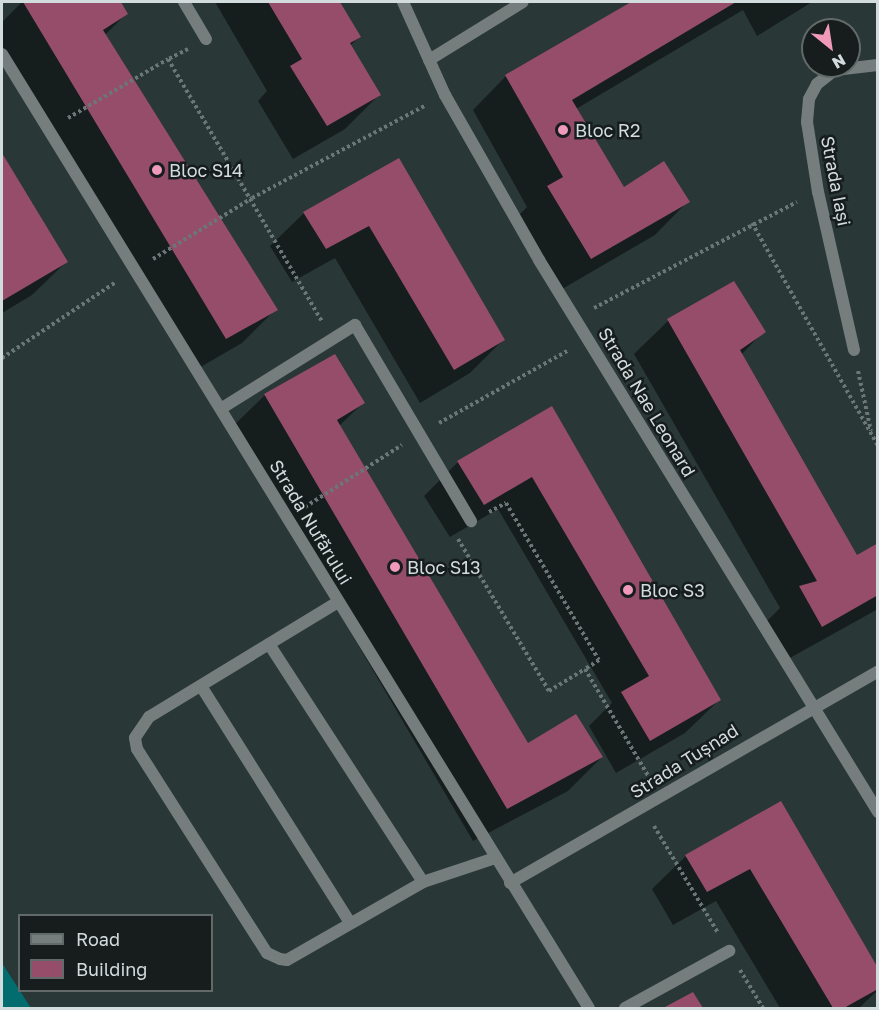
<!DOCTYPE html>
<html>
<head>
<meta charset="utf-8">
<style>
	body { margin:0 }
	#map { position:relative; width:879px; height:1010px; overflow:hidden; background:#293737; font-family:"Golos Text",sans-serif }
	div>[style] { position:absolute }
	.green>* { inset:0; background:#026c6e }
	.shadow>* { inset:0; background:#0007 }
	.building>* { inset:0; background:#954d69 }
	.path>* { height:4px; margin-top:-2px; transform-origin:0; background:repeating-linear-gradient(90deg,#6b7777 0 3px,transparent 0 6px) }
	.service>* { height:12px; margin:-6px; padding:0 6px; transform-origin:6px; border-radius:6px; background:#767d7d }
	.minor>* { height:12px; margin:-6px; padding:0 6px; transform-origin:6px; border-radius:6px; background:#767d7d }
	.tertiary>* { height:12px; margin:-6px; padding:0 6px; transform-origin:6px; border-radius:6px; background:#767d7d }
	.dots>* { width:16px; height:16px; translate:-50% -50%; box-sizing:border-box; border:3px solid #171d1d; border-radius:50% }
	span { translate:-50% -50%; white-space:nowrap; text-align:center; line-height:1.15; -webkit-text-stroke:5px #171d1d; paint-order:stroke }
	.poi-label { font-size:18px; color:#d3dcdc }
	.left { translate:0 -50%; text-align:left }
	.street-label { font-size:18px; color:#d3dcdc }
	.frame { position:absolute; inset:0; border:3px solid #d3dcdc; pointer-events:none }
	.legend { position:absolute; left:18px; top:914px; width:195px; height:78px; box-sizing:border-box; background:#171d1d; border:2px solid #626969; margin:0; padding:8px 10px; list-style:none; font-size:18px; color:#d3dcdc }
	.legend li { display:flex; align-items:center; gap:12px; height:30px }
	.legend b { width:30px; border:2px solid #626969 }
	.north { position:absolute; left:801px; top:18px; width:60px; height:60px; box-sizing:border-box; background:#171d1d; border:2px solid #626969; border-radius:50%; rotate:150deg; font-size:16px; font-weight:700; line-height:24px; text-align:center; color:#d3dcdc }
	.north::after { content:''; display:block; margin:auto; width:21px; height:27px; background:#ef9ab8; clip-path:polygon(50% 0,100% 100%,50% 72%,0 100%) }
</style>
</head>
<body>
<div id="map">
	<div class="green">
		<div style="clip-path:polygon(2px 963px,31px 1008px,2px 1008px)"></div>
	</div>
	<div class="shadow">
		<div style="clip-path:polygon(22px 2px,119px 2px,126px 14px,105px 35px,276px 309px,242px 343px,192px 372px,2px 55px,2px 22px)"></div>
		<div style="clip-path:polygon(215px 2px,338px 2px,359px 37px,350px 46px,379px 95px,345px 129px,293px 159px,258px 101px,267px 91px)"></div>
		<div style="clip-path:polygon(633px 2px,812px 2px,757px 36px,743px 10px,576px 109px,623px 189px,688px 201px,655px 235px,557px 292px,514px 220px,527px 207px,473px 110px,506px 76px)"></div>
		<div style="clip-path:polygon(2px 156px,66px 262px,32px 295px,2px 313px)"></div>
		<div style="clip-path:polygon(398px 160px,503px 340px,470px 373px,420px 403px,335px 258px,292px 282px,270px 246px,304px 213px)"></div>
		<div style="clip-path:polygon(668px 321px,764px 331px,741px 355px,857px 557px,878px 545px,878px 609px,788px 659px,767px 621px,780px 608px,634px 354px)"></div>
		<div style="clip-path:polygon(265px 395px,363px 403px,339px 426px,528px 746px,602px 757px,568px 791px,473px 841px,231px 428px)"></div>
		<div style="clip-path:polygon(551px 408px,719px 700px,685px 733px,616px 773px,589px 726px,612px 703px,498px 509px,450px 537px,424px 496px,458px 462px)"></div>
		<div style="clip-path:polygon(780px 803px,878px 971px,878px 990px,859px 1008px,780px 1008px,716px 901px,673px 925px,652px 889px,686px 856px)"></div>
	</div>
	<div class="building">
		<div style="clip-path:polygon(23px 2px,121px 2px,128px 14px,103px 30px,278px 310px,226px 339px)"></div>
		<div style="clip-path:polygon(268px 2px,340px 2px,361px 37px,350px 43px,381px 95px,327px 126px,290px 66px,302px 59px)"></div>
		<div style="clip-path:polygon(631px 2px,736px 2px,572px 100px,624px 187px,664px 161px,690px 202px,591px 259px,547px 186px,563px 177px,505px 75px)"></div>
		<div style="clip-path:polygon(2px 153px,68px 262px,2px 301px)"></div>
		<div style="clip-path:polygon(399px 158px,505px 340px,454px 370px,369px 226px,326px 249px,303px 212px)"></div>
		<div style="clip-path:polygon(734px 281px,766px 332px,740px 350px,857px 555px,878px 543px,878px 595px,822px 627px,799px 586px,817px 581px,667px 319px)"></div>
		<div style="clip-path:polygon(335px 354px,365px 403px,337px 420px,528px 743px,576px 714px,603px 757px,507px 809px,264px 394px)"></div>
		<div style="clip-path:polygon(552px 406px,721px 700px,650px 741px,621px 692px,649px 676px,532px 477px,484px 505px,457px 461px)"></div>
		<div style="clip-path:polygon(781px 801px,878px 968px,878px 989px,844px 1008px,833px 1008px,750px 869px,707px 892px,685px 855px)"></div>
		<div style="clip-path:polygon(693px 992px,703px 1008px,663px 1008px)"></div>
	</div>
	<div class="path">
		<div style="left:188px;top:49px;width:22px;rotate:153deg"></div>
		<div style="left:168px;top:59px;width:304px;rotate:59.6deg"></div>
		<div style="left:68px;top:118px;width:116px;rotate:-30.5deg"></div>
		<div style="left:752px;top:223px;width:256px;rotate:60.5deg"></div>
		<div style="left:153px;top:259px;width:116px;rotate:-31.6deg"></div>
		<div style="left:252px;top:198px;width:197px;rotate:-28.1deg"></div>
		<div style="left:594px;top:308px;width:229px;rotate:-27.6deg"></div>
		<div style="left:2px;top:358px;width:137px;rotate:-33.7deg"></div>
		<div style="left:858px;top:371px;width:61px;rotate:77.8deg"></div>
		<div style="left:439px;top:423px;width:149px;rotate:-29.3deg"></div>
		<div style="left:305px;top:507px;width:115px;rotate:-32.6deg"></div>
		<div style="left:489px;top:512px;width:19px;rotate:-28deg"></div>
		<div style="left:506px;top:503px;width:182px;rotate:59.4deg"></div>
		<div style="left:599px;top:660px;width:17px;rotate:147deg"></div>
		<div style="left:458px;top:539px;width:177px;rotate:59.1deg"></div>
		<div style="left:549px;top:691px;width:42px;rotate:-31.4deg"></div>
		<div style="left:585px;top:669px;width:128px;rotate:59.4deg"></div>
		<div style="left:654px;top:826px;width:125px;rotate:59.1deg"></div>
		<div style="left:740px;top:970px;width:44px;rotate:58.8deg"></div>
	</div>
	<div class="service">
		<div style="left:184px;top:2px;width:43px;rotate:59.3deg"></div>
		<div style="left:222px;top:408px;width:157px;rotate:-32deg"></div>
		<div style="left:355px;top:325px;width:228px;rotate:59.4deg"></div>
		<div style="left:338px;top:602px;width:221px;rotate:148.7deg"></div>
		<div style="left:149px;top:717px;width:25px;rotate:124deg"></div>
		<div style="left:135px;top:738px;width:11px;rotate:80deg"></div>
		<div style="left:137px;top:749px;width:242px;rotate:57.5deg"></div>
		<div style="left:267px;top:953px;width:14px;rotate:25deg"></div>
		<div style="left:280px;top:959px;width:7px;rotate:8deg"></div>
		<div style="left:287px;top:960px;width:157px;rotate:-29.8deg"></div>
		<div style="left:423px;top:882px;width:76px;rotate:-18.4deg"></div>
		<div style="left:269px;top:644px;width:283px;rotate:57.1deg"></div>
		<div style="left:201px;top:686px;width:280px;rotate:57.8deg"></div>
		<div style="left:625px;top:1008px;width:119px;rotate:-28.7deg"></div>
	</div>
	<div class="minor">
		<div style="left:2px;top:54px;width:1120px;rotate:58.4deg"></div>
		<div style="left:429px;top:60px;width:110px;rotate:-31.7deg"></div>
		<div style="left:854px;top:350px;width:162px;rotate:-102.8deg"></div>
		<div style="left:818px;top:192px;width:71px;rotate:-98.9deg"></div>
		<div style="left:807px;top:122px;width:23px;rotate:-85deg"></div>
		<div style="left:809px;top:99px;width:17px;rotate:-62deg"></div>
		<div style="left:817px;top:84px;width:23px;rotate:-38deg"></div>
		<div style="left:835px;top:70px;width:43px;rotate:-6.6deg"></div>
		<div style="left:510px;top:883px;width:425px;rotate:-29.9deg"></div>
	</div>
	<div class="tertiary">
		<div style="left:403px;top:2px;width:102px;rotate:65.7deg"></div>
		<div style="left:445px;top:95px;width:190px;rotate:60.3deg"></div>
		<div style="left:539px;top:260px;width:648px;rotate:58.44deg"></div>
	</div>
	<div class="dots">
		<div style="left:563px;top:130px;background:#ef9ab8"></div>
		<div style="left:157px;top:170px;background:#ef9ab8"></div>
		<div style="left:395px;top:567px;background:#ef9ab8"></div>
		<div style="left:628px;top:590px;background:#ef9ab8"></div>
	</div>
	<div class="poi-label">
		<span class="left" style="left:575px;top:130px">Bloc R2</span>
		<span class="left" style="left:169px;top:170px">Bloc S14</span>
		<span class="left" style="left:407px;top:567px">Bloc S13</span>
		<span class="left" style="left:640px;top:590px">Bloc S3</span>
	</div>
	<div class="street-label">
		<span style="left:836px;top:181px;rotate:79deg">Strada Iași</span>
		<span style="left:647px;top:402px;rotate:59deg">Strada Nae Leonard</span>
		<span style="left:311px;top:522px;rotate:59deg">Strada Nufărului</span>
		<span style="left:684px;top:761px;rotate:-32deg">Strada Tușnad</span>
	</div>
	<div class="frame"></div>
	<ul class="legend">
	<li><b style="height:8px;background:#767d7d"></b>Road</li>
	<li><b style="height:16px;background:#954d69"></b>Building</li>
	</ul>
	<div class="north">N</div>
</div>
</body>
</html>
